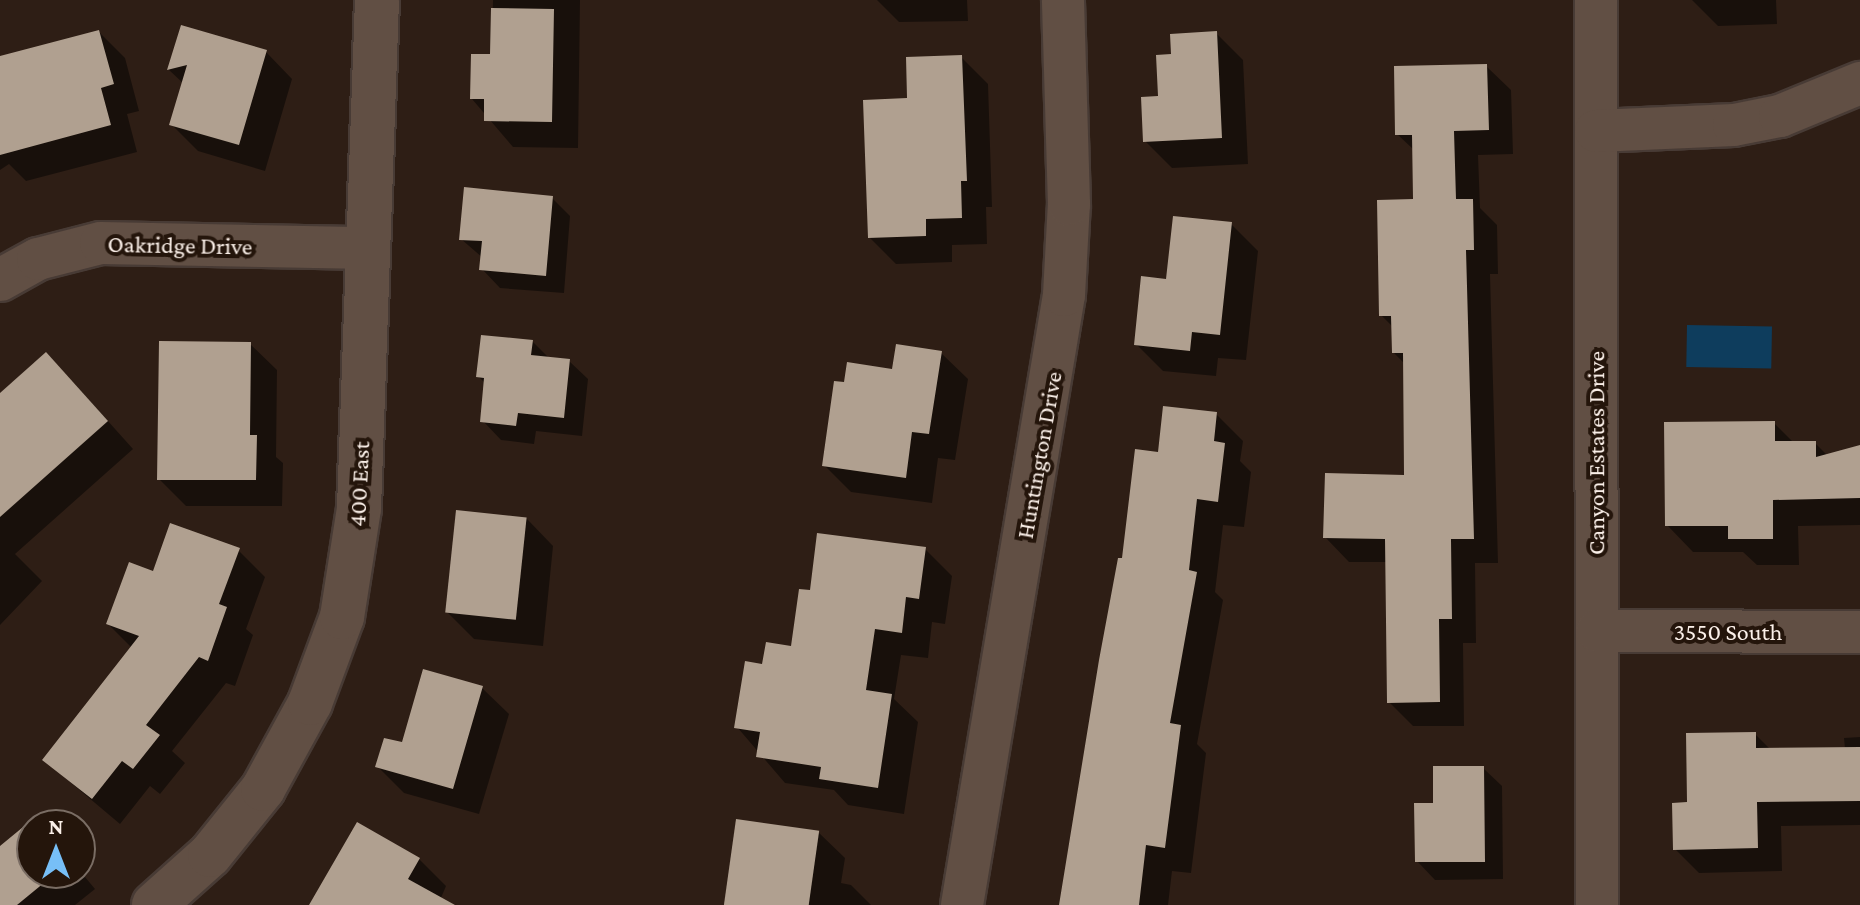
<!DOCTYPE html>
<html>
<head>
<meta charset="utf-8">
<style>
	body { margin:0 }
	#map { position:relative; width:1860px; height:905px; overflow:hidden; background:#2e1e15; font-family:"Crimson Pro",serif }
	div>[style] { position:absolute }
	.water>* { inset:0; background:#0e3d5d; transform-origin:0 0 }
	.shadow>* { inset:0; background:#0007 }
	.building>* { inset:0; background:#b0a090; transform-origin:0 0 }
	.roads { filter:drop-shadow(2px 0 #483b35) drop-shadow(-2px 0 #483b35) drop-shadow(0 2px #483b35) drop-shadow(0 -2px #483b35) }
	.street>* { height:42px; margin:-21px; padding:0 21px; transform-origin:21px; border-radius:21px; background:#614f44 }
	.secondary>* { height:44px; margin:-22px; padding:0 22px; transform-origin:22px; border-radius:22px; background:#614f44 }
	span { translate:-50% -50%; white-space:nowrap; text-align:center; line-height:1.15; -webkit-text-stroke:8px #24150b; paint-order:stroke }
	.street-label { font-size:24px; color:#fbf0e9 }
	.north { position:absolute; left:16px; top:809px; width:80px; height:80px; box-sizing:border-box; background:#24150b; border:2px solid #7a6d64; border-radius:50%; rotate:0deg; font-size:22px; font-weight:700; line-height:32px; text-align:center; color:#fbf0e9 }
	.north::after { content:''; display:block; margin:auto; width:28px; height:36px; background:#77bff7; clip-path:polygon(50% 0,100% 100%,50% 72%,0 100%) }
</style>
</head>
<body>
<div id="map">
	<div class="water">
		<div style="left:1687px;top:325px;width:85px;height:42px;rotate:1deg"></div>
	</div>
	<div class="shadow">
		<div style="clip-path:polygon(493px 0,580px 0,578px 148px,513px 147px,472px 99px,492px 56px)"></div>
		<div style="clip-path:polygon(877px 0,967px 0,968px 21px,899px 22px)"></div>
		<div style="clip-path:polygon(1692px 0,1776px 0,1777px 24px,1718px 26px)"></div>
		<div style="clip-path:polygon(182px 27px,266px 52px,292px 79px,265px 171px,198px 151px,172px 125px,184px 84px,169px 70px)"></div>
		<div style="clip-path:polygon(99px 32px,125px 58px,139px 111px,127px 114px,137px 152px,26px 181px,9px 164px,0 170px,0 58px)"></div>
		<div style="clip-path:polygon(1216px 33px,1243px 60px,1248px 164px,1172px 168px,1145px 141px,1173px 56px)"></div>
		<div style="clip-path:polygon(961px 57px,988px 84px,992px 207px,986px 207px,987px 244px,952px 245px,952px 262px,896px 264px,870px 238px,909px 100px)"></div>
		<div style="clip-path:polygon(1486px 66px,1511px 90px,1513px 154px,1478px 155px,1480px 208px,1497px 225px,1498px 274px,1490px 274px,1498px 563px,1475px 563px,1476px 643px,1463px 643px,1464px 726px,1413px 726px,1389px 702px,1387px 562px,1349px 562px,1325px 537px,1406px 477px,1405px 364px,1394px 353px,1394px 328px,1381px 315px,1415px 201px,1414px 150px,1397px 134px)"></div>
		<div style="clip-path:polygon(552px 198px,570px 216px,564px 293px,500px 288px,482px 269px,483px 258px,461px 239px)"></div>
		<div style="clip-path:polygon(1231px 224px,1258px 251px,1246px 360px,1218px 358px,1216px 376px,1163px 371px,1136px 344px,1167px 281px)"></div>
		<div style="clip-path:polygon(532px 341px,550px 359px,569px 361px,588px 379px,582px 436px,536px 431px,534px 444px,501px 440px,483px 421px,486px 384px,479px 377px)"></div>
		<div style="clip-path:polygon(250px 344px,277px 370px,276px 457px,283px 463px,282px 506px,186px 506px,159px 479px)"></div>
		<div style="clip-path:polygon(941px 353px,968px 379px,955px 460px,938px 458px,932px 503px,851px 492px,824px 465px,846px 384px)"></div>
		<div style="clip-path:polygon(72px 381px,133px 449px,15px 554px,42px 581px,0 625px,0 409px)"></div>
		<div style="clip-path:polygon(1216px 414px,1243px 441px,1240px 461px,1251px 472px,1244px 527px,1223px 525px,1215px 592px,1223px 600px,1197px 744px,1206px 753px,1191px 873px,1172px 871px,1168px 905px,1061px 905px,1124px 561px,1159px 454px)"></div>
		<div style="clip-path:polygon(1774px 423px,1794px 443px,1815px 443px,1828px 456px,1860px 447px,1860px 525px,1798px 526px,1799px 565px,1757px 565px,1743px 552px,1693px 552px,1667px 525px)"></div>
		<div style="clip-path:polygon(527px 519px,553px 546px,543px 646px,474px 639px,448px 613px)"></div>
		<div style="clip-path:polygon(925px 549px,952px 576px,945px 624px,932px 622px,928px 658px,901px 655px,894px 699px,918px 722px,904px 814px,848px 805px,834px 790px,785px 783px,737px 727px,764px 666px,793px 648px,811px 592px)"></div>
		<div style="clip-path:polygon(238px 550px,265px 577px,246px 629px,253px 635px,235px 686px,226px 683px,172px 751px,185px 763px,160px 794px,150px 786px,120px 824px,44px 760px,132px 648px,108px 624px,154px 574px)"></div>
		<div style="clip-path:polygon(482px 688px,509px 714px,479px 814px,404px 793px,378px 767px)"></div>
		<div style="clip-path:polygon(1755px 734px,1771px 750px,1845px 749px,1844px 738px,1860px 737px,1860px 825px,1781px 826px,1782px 871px,1699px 873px,1675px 849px,1689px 804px)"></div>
		<div style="clip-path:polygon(1483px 768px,1502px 786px,1503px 879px,1435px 880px,1417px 861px,1435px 805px)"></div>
		<div style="clip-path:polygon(33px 821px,37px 825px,32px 825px,32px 873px,80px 871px,95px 889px,75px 905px,0 905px,0 848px)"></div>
		<div style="clip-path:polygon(818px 832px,845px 858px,841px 883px,851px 885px,871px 905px,727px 905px)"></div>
		<div style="clip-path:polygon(419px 859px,446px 886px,438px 905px,312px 905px)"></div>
	</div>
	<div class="building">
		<div style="clip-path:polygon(491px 8px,554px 9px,552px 122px,484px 121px,484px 99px,470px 99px,471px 54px,490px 54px)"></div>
		<div style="clip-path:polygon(181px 25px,267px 50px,239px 145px,169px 125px,187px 65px,167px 70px)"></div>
		<div style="clip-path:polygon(99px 30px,114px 84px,101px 88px,111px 125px,0 155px,0 56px)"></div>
		<div style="clip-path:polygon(1217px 31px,1222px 138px,1143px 142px,1141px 97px,1158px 96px,1156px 55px,1171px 54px,1170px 34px)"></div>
		<div style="clip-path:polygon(962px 55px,967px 181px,961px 181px,962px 218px,926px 219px,926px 236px,868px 238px,863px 100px,907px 98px,906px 57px)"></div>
		<div style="clip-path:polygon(1487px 64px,1489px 130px,1454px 131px,1456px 199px,1473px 199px,1474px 250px,1466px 250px,1474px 539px,1451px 539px,1452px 619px,1439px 619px,1440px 702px,1387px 703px,1385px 539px,1323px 538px,1325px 473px,1404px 475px,1403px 353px,1392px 353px,1391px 316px,1379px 316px,1377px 200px,1413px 199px,1412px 135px,1395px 135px,1394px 66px)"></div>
		<div style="clip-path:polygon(464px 187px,553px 196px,546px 276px,479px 270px,482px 241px,459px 240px)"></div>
		<div style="clip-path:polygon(1173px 216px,1232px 222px,1220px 335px,1192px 332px,1190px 351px,1134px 345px,1141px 276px,1166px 279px)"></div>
		<div style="clip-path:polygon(481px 335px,533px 340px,531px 355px,570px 359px,564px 418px,518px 413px,516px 426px,480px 422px,484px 378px,476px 377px)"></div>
		<div style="clip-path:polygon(159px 341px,251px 342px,250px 435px,257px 435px,256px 480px,157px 480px)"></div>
		<div style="clip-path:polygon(896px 344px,942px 351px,929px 434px,912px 432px,906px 478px,822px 466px,834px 381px,844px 382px,847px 362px,892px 369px)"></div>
		<div style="clip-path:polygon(46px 352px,108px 421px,0 517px,0 393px)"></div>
		<div style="clip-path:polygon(1163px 406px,1217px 412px,1214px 441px,1225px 443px,1218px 502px,1197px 499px,1189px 570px,1197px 572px,1170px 723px,1181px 725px,1165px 848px,1146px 845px,1139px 905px,1059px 905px,1099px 660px,1118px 558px,1122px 558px,1135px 449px,1158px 452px)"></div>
		<div style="clip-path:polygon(1775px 421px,1775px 441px,1816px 441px,1816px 457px,1860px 445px,1860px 498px,1773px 500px,1773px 539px,1728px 539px,1728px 526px,1665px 526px,1664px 422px)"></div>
		<div style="left:456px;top:510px;width:71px;height:103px;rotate:6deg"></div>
		<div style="clip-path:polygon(170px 523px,240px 548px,219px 604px,227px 607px,208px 661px,199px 657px,146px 725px,160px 735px,133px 769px,122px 761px,92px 799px,42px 760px,139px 636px,106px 624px,129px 562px,153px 571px)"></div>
		<div style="clip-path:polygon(817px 533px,926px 547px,919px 599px,906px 597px,902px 633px,875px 629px,866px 690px,892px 694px,878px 788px,819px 779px,821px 767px,756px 757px,760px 732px,734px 728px,745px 661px,762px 664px,766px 642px,791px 646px,799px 589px,810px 590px)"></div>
		<div style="clip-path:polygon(423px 669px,483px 686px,453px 789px,375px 767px,384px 738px,402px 742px)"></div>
		<div style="clip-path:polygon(1756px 732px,1756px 748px,1860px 747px,1860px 801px,1757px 802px,1758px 848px,1673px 850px,1672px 803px,1687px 802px,1686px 733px)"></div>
		<div style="clip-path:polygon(1433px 766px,1484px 766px,1485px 862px,1415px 862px,1414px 803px,1433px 803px)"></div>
		<div style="clip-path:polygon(34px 818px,39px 825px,32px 825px,32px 873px,56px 873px,17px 905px,0 905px,0 846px)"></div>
		<div style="left:736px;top:819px;width:84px;height:87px;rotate:8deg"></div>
		<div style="clip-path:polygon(357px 822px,420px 858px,408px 879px,455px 905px,309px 905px)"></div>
	</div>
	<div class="roads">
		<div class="street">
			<div style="left:1596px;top:0;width:905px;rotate:89.94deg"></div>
			<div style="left:1596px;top:131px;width:138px;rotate:-2.5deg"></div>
			<div style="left:1734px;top:125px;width:47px;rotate:-11.1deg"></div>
			<div style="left:1780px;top:116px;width:87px;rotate:-22.4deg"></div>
			<div style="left:0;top:280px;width:43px;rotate:-28.9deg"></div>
			<div style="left:38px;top:259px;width:65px;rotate:-14.3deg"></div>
			<div style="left:101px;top:243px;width:267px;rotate:1.1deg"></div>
			<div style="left:1597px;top:631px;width:263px;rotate:0.2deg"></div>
			<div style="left:962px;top:905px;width:618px;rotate:-80.51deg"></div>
			<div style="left:1064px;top:295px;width:91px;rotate:-86.9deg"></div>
			<div style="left:1069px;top:204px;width:204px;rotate:-91.7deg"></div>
		</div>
		<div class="secondary">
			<div style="left:154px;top:905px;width:75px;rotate:-41.8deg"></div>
			<div style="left:210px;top:855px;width:85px;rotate:-51.2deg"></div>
			<div style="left:263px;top:789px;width:98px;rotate:-61.3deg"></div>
			<div style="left:310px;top:703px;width:92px;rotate:-69.6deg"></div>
			<div style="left:342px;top:617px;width:110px;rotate:-81.1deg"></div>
			<div style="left:359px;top:508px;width:508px;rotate:-87.97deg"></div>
		</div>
	</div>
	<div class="street-label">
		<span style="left:180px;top:245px;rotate:1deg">Oakridge Drive</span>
		<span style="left:1596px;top:453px;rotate:-90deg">Canyon Estates Drive</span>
		<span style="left:1039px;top:455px;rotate:-80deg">Huntington Drive</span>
		<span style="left:359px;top:484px;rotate:-87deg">400 East</span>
		<span style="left:1728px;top:632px">3550 South</span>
	</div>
	<div class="north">N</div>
</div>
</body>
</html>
